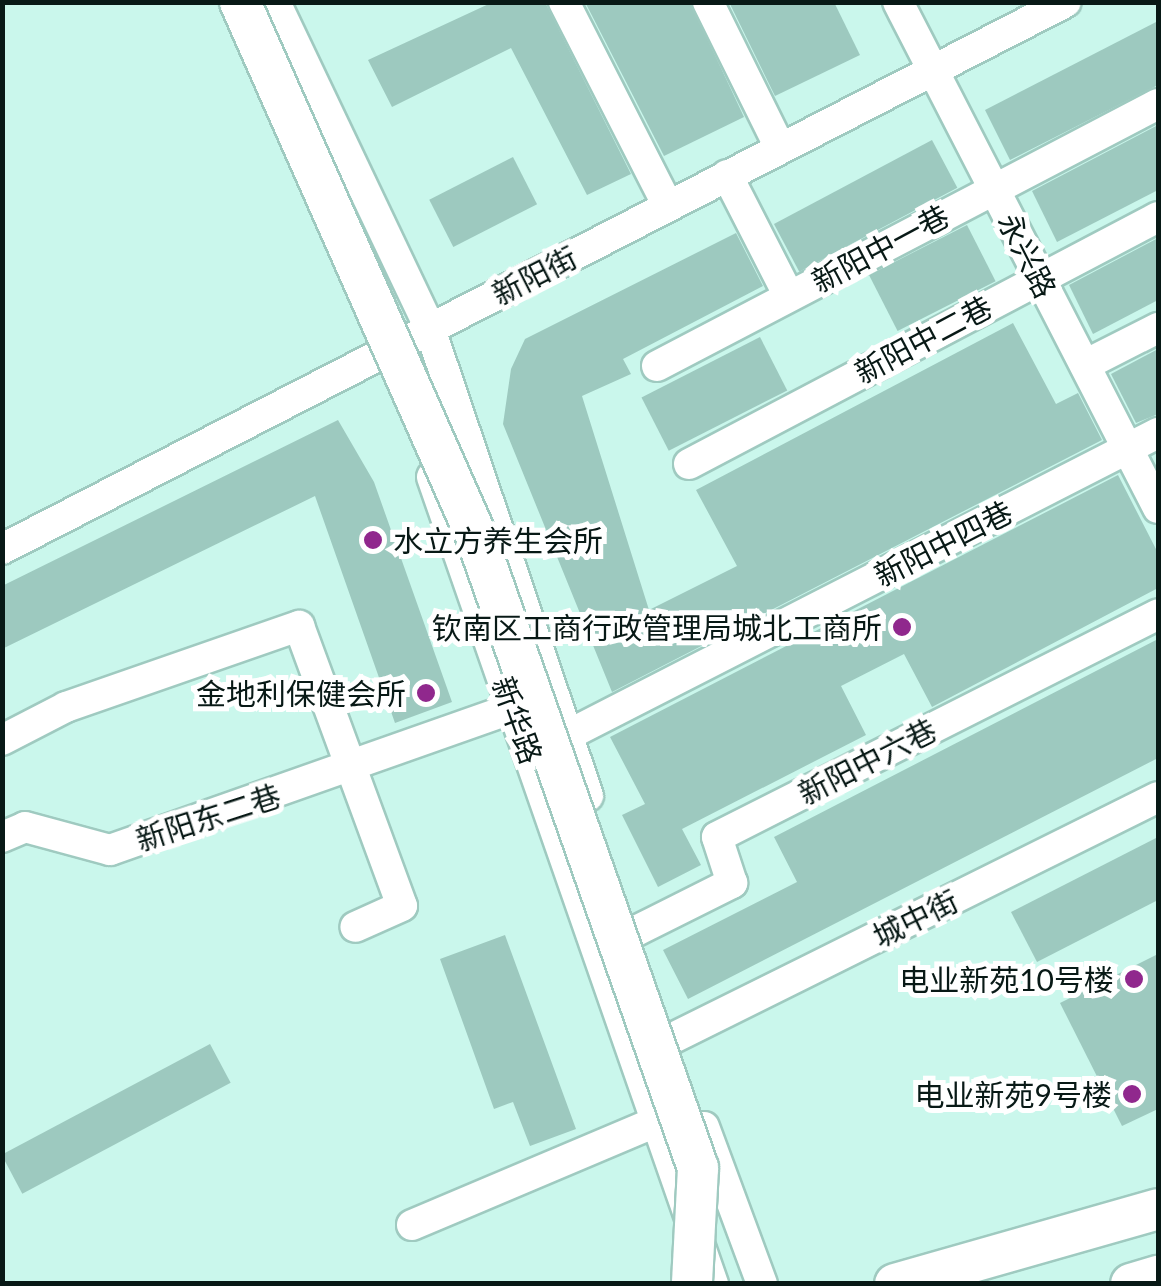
<!DOCTYPE html>
<html>
<head>
<meta charset="utf-8">
<style>
	body { margin:0 }
	#map { position:relative; width:1161px; height:1286px; overflow:hidden; background:#caf7ec; font-family:Lato,"Noto Sans SC",sans-serif }
	div>[style] { position:absolute }
	.building>* { inset:0; background:#9dc9bf; transform-origin:0 0 }
	.roads { filter:drop-shadow(2px 0 #9fcac0) drop-shadow(-2px 0 #9fcac0) drop-shadow(0 2px #9fcac0) drop-shadow(0 -2px #9fcac0) }
	.minor>* { height:30px; margin:-15px; padding:0 15px; transform-origin:15px; border-radius:15px; background:#fff }
	.major>* { height:40px; margin:-20px; padding:0 20px; transform-origin:20px; border-radius:20px; background:#fff }
	.bridges { filter:drop-shadow(2px 0 #9fcac0) drop-shadow(-2px 0 #9fcac0) drop-shadow(0 2px #9fcac0) drop-shadow(0 -2px #9fcac0) }
	.major-bridge>* { height:40px; margin:-20px; padding:0 20px; transform-origin:20px; border-radius:20px; background:#fff }
	.dots>* { width:28px; height:28px; translate:-50% -50%; box-sizing:border-box; border:5px solid #fff; border-radius:50% }
	span { translate:-50% -50%; white-space:nowrap; text-align:center; line-height:1.15; -webkit-text-stroke:10px #fff; paint-order:stroke }
	.street-label { font-size:30px; color:#081916 }
	.poi-label { font-size:30px; color:#081916 }
	.left { translate:0 -50%; text-align:left }
	.right { translate:-100% -50%; text-align:right }
	.frame { position:absolute; inset:0; border:5px solid #081916; pointer-events:none }
</style>
</head>
<body>
<div id="map">
	<div class="building">
		<div style="clip-path:polygon(493px 2px,545px 2px,631px 174px,587px 195px,511px 48px,392px 107px,368px 60px)"></div>
		<div style="clip-path:polygon(585px 2px,690px 2px,744px 117px,664px 156px)"></div>
		<div style="clip-path:polygon(729px 2px,834px 2px,860px 55px,775px 96px)"></div>
		<div style="clip-path:polygon(1158px 21px,1158px 85px,1010px 160px,985px 110px)"></div>
		<div style="clip-path:polygon(1158px 125px,1158px 190px,1057px 242px,1032px 191px)"></div>
		<div style="left:932px;top:140px;width:54px;height:179px;rotate:62deg"></div>
		<div style="left:513px;top:157px;width:53px;height:94px;rotate:63deg"></div>
		<div style="left:967px;top:225px;width:63px;height:110px;rotate:63deg"></div>
		<div style="clip-path:polygon(736px 233px,763px 286px,623px 359px,631px 374px,582px 396px,649px 610px,737px 566px,696px 490px,1013px 323px,1056px 404px,1078px 393px,1102px 440px,612px 692px,503px 424px,511px 369px,525px 339px)"></div>
		<div style="clip-path:polygon(1158px 238px,1158px 300px,1093px 334px,1069px 285px)"></div>
		<div style="left:760px;top:337px;width:60px;height:133px;rotate:63deg"></div>
		<div style="clip-path:polygon(1158px 349px,1158px 414px,1136px 423px,1111px 374px)"></div>
		<div style="clip-path:polygon(338px 420px,374px 482px,452px 702px,395px 723px,315px 496px,2px 649px,2px 586px)"></div>
		<div style="clip-path:polygon(1118px 475px,1158px 553px,1158px 588px,932px 707px,904px 654px,841px 686px,866px 735px,682px 829px,701px 865px,658px 887px,622px 815px,645px 804px,610px 737px)"></div>
		<div style="clip-path:polygon(1158px 639px,1158px 758px,688px 999px,663px 950px,797px 882px,774px 837px)"></div>
		<div style="clip-path:polygon(1158px 837px,1158px 900px,1037px 962px,1011px 912px)"></div>
		<div style="clip-path:polygon(505px 935px,576px 1129px,530px 1146px,513px 1102px,494px 1109px,440px 959px)"></div>
		<div style="clip-path:polygon(1158px 954px,1158px 1109px,1122px 1126px,1060px 1003px)"></div>
		<div style="left:210px;top:1044px;width:44px;height:236px;rotate:62deg"></div>
	</div>
	<div class="roads">
		<div class="minor">
			<div style="left:275px;top:2px;width:362px;rotate:64.6deg"></div>
			<div style="left:430px;top:329px;width:493px;rotate:71.3deg"></div>
			<div style="left:564px;top:2px;width:229px;rotate:63deg"></div>
			<div style="left:708px;top:2px;width:163px;rotate:63.7deg"></div>
			<div style="left:898px;top:2px;width:569px;rotate:62.8deg"></div>
			<div style="left:727px;top:175px;width:136px;rotate:62.9deg"></div>
			<div style="left:1085px;top:365px;width:82px;rotate:-26.9deg"></div>
			<div style="left:657px;top:366px;width:565px;rotate:-27.61deg"></div>
			<div style="left:689px;top:464px;width:530px;rotate:-27.77deg"></div>
			<div style="left:432px;top:477px;width:855px;rotate:70.8deg"></div>
			<div style="left:2px;top:549px;width:1196px;rotate:-27.21deg"></div>
			<div style="left:568px;top:735px;width:663px;rotate:-27.11deg"></div>
			<div style="left:2px;top:740px;width:72px;rotate:-27.3deg"></div>
			<div style="left:66px;top:707px;width:247px;rotate:-19.2deg"></div>
			<div style="left:299px;top:626px;width:298px;rotate:69.8deg"></div>
			<div style="left:402px;top:906px;width:51px;rotate:155.9deg"></div>
			<div style="left:2px;top:837px;width:25px;rotate:-23deg"></div>
			<div style="left:25px;top:827px;width:88px;rotate:15.1deg"></div>
			<div style="left:110px;top:850px;width:428px;rotate:-19.4deg"></div>
			<div style="left:634px;top:932px;width:110px;rotate:-26.6deg"></div>
			<div style="left:732px;top:883px;width:48px;rotate:-108.1deg"></div>
			<div style="left:717px;top:837px;width:494px;rotate:-26.8deg"></div>
			<div style="left:671px;top:1039px;width:544px;rotate:-26.42deg"></div>
			<div style="left:704px;top:1127px;width:167px;rotate:69.7deg"></div>
			<div style="left:412px;top:1225px;width:269px;rotate:-22.9deg"></div>
		</div>
		<div class="major">
			<div style="left:895px;top:1284px;width:273px;rotate:-15.9deg"></div>
			<div style="left:1131px;top:1284px;width:28px;rotate:-17deg"></div>
		</div>
	</div>
	<div class="bridges">
		<div class="major-bridge">
			<div style="left:240px;top:2px;width:581px;rotate:66.13deg"></div>
			<div style="left:475px;top:533px;width:673px;rotate:70.65deg"></div>
			<div style="left:698px;top:1168px;width:116px;rotate:93deg"></div>
		</div>
	</div>
	<div class="dots">
		<div style="left:373px;top:540px;background:#90288d"></div>
		<div style="left:902px;top:627px;background:#90288d"></div>
		<div style="left:426px;top:693px;background:#90288d"></div>
		<div style="left:1134px;top:979px;background:#90288d"></div>
		<div style="left:1132px;top:1094px;background:#90288d"></div>
	</div>
	<div class="street-label">
		<span style="left:880px;top:248px;rotate:-28deg">新阳中一巷</span>
		<span style="left:1028px;top:255px;rotate:63deg">永兴路</span>
		<span style="left:534px;top:275px;rotate:-27deg">新阳街</span>
		<span style="left:923px;top:339px;rotate:-28deg">新阳中二巷</span>
		<span style="left:943px;top:543px;rotate:-27deg">新阳中四巷</span>
		<span style="left:518px;top:720px;rotate:70deg">新华路</span>
		<span style="left:867px;top:761px;rotate:-27deg">新阳中六巷</span>
		<span style="left:208px;top:817px;rotate:-18deg">新阳东二巷</span>
		<span style="left:915px;top:918px;rotate:-26deg">城中街</span>
	</div>
	<div class="poi-label">
		<span class="left" style="left:393px;top:540px">水立方养生会所</span>
		<span class="right" style="left:882px;top:627px">钦南区工商行政管理局城北工商所</span>
		<span class="right" style="left:406px;top:693px">金地利保健会所</span>
		<span class="right" style="left:1114px;top:979px">电业新苑10号楼</span>
		<span class="right" style="left:1112px;top:1094px">电业新苑9号楼</span>
	</div>
	<div class="frame"></div>
</div>
</body>
</html>
